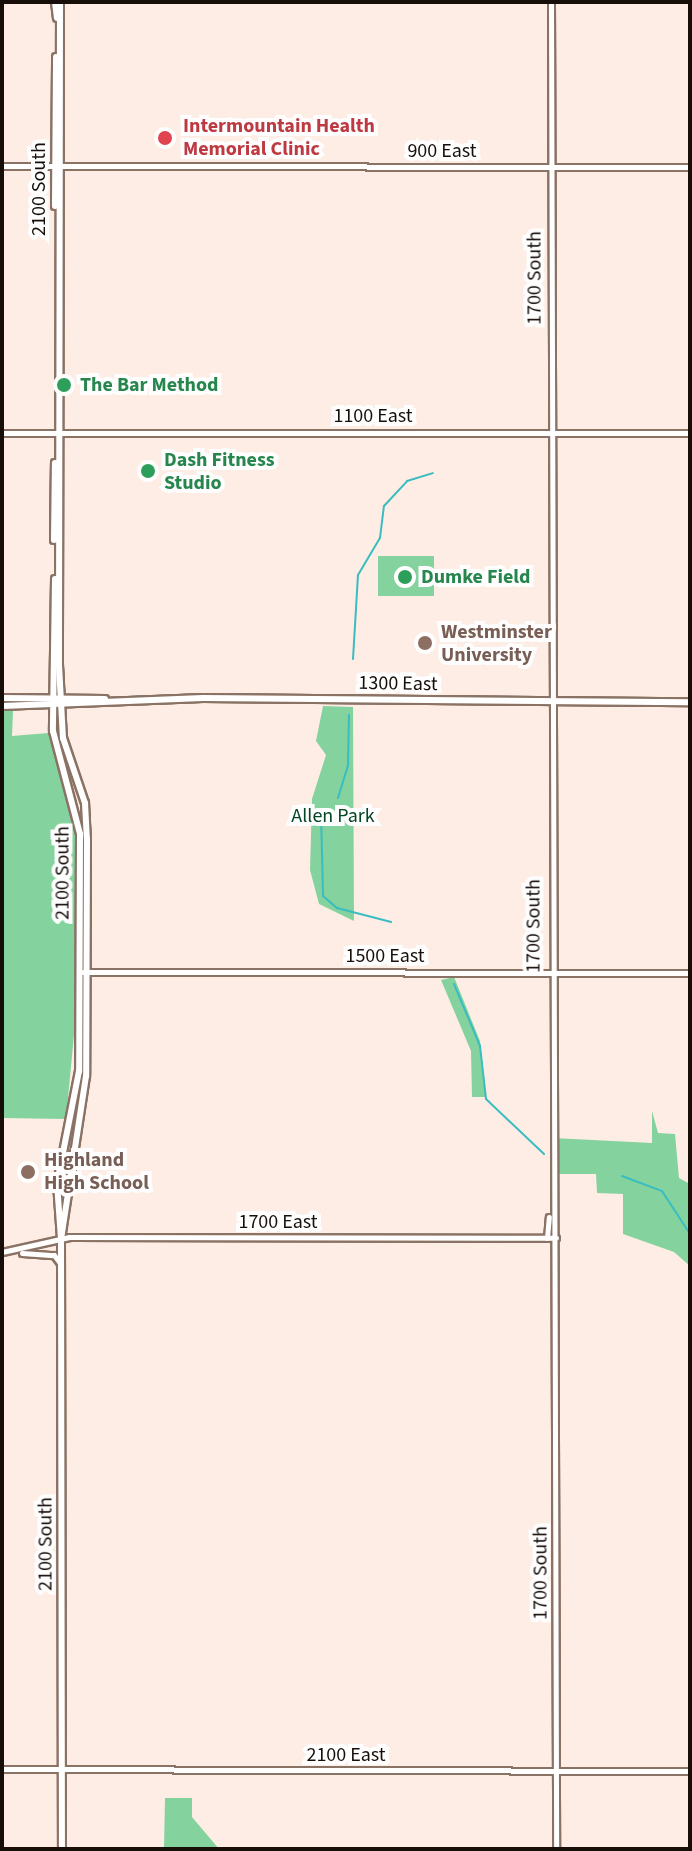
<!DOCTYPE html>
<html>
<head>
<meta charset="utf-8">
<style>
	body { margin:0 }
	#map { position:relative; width:692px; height:1851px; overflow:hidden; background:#feede4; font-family:"Source Sans 3",sans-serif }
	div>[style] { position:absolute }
	.green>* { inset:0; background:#84d29e; transform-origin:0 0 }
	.stream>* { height:2px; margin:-1px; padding:0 1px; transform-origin:1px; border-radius:1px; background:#39bdc1 }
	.roads { filter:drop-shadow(2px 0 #8a7264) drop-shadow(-2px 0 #8a7264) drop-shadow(0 2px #8a7264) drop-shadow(0 -2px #8a7264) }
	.tertiary>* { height:5px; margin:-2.5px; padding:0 2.5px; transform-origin:2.5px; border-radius:2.5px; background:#fff }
	.secondary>* { height:6px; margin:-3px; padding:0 3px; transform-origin:3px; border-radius:3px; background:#fff }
	.dots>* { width:22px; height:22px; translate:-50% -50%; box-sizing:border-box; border:4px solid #fefefe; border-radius:50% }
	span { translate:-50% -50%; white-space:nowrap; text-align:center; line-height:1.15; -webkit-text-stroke:8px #fefefe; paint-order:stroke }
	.health-label { font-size:20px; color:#be3a42; font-weight:700 }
	.left { translate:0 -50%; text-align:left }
	.street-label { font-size:20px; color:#170e09 }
	.leisure-label { font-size:20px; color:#27864d; font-weight:700 }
	.education-label { font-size:20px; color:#785e54; font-weight:700 }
	.park-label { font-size:20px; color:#044624 }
	.frame { position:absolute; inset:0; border:4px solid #170e09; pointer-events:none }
</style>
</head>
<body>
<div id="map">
	<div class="green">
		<div style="left:378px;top:556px;width:56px;height:40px"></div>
		<div style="clip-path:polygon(323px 706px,353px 707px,354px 921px,319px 904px,310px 870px,312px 799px,326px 755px,316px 741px)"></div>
		<div style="clip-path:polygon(2px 711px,13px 711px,12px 736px,48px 733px,76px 818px,76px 1014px,66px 1119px,2px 1118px)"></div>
		<div style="clip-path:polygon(454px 977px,480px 1041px,486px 1097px,472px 1097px,471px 1051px,441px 980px)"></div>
		<div style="clip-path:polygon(652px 1111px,658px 1133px,675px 1134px,679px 1178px,690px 1184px,690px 1266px,674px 1252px,623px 1234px,623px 1194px,597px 1193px,596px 1174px,553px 1174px,553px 1138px,652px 1143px)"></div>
		<div style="clip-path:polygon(165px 1798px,192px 1798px,192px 1817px,219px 1849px,164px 1849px)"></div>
	</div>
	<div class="stream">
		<div style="left:353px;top:659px;width:84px;rotate:-86.6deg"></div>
		<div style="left:358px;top:575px;width:43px;rotate:-59.3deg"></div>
		<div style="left:380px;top:538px;width:32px;rotate:-83deg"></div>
		<div style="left:384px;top:506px;width:34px;rotate:-47deg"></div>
		<div style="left:407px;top:481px;width:27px;rotate:-17deg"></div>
		<div style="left:338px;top:798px;width:34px;rotate:-73deg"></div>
		<div style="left:348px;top:765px;width:50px;rotate:-88.9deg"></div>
		<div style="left:321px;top:813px;width:83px;rotate:88.6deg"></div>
		<div style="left:323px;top:896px;width:18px;rotate:41deg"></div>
		<div style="left:337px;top:908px;width:56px;rotate:14.5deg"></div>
		<div style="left:454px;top:984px;width:67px;rotate:67.2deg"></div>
		<div style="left:480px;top:1046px;width:53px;rotate:83.5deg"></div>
		<div style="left:486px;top:1099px;width:80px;rotate:43.5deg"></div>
		<div style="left:622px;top:1176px;width:43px;rotate:20.6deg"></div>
		<div style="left:662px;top:1191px;width:51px;rotate:56.9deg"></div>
	</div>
	<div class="roads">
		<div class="tertiary">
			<div style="left:551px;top:2px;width:1847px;rotate:89.84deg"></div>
			<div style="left:2px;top:166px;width:688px;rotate:0.08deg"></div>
			<div style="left:2px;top:433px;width:688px"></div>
			<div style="left:83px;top:972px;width:607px;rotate:0.09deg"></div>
			<div style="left:547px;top:1238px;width:21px;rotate:-85deg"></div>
			<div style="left:2px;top:1252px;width:69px;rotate:-12.6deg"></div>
			<div style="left:69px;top:1237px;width:487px;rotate:0.1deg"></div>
			<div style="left:22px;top:1253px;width:32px;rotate:4deg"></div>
			<div style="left:54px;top:1255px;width:10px;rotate:53deg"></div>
			<div style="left:2px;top:1769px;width:688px;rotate:0.17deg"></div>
		</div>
		<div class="secondary">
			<div style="left:55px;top:2px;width:16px;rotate:83deg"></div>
			<div style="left:60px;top:2px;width:663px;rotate:90.09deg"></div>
			<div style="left:59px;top:665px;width:73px;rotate:86.9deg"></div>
			<div style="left:63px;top:738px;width:69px;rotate:71.3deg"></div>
			<div style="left:85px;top:803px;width:36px;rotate:87deg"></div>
			<div style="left:87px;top:839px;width:237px;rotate:90.2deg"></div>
			<div style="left:86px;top:1076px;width:165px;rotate:98.7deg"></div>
			<div style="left:61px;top:1239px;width:610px;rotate:89.91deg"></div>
			<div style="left:55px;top:206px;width:149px;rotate:-89.6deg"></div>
			<div style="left:54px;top:540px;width:77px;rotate:-89.3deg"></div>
			<div style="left:55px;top:579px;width:152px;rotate:90.8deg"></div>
			<div style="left:53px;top:731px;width:106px;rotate:75.3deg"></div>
			<div style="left:80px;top:834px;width:237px;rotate:90.2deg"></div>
			<div style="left:79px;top:1071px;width:114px;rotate:101.1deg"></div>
			<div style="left:57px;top:1183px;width:56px;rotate:85.9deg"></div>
			<div style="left:2px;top:698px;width:103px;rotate:0.6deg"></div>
			<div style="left:2px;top:706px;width:201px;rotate:-2.3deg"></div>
			<div style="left:203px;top:698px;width:487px;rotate:0.5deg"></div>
		</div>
	</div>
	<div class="dots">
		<div style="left:165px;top:138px;background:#e0444e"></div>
		<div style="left:64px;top:385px;background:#2e9e5b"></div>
		<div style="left:148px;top:471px;background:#2e9e5b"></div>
		<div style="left:405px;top:577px;background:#2e9e5b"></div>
		<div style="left:425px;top:643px;background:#8d6e63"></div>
		<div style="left:28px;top:1172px;background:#8d6e63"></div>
	</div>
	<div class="health-label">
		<span class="left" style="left:183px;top:138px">Intermountain Health<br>Memorial Clinic</span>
	</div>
	<div class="street-label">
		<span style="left:442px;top:151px">900 East</span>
		<span style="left:39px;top:189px;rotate:-90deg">2100 South</span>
		<span style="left:535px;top:278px;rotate:-90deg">1700 South</span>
		<span style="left:373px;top:416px">1100 East</span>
		<span style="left:398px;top:684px;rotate:1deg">1300 East</span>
		<span style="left:63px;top:873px;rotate:-90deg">2100 South</span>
		<span style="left:534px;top:926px;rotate:-90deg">1700 South</span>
		<span style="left:385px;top:956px">1500 East</span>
		<span style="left:278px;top:1222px">1700 East</span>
		<span style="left:46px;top:1544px;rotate:-90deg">2100 South</span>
		<span style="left:541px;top:1573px;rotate:-90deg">1700 South</span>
		<span style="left:346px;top:1755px">2100 East</span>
	</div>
	<div class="leisure-label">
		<span class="left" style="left:80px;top:385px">The Bar Method</span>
		<span class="left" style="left:164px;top:472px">Dash Fitness<br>Studio</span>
		<span class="left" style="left:421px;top:577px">Dumke Field</span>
	</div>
	<div class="education-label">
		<span class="left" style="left:441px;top:644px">Westminster<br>University</span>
		<span class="left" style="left:44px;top:1172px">Highland<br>High School</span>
	</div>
	<div class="park-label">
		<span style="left:333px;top:816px">Allen Park</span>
	</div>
	<div class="frame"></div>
</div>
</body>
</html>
